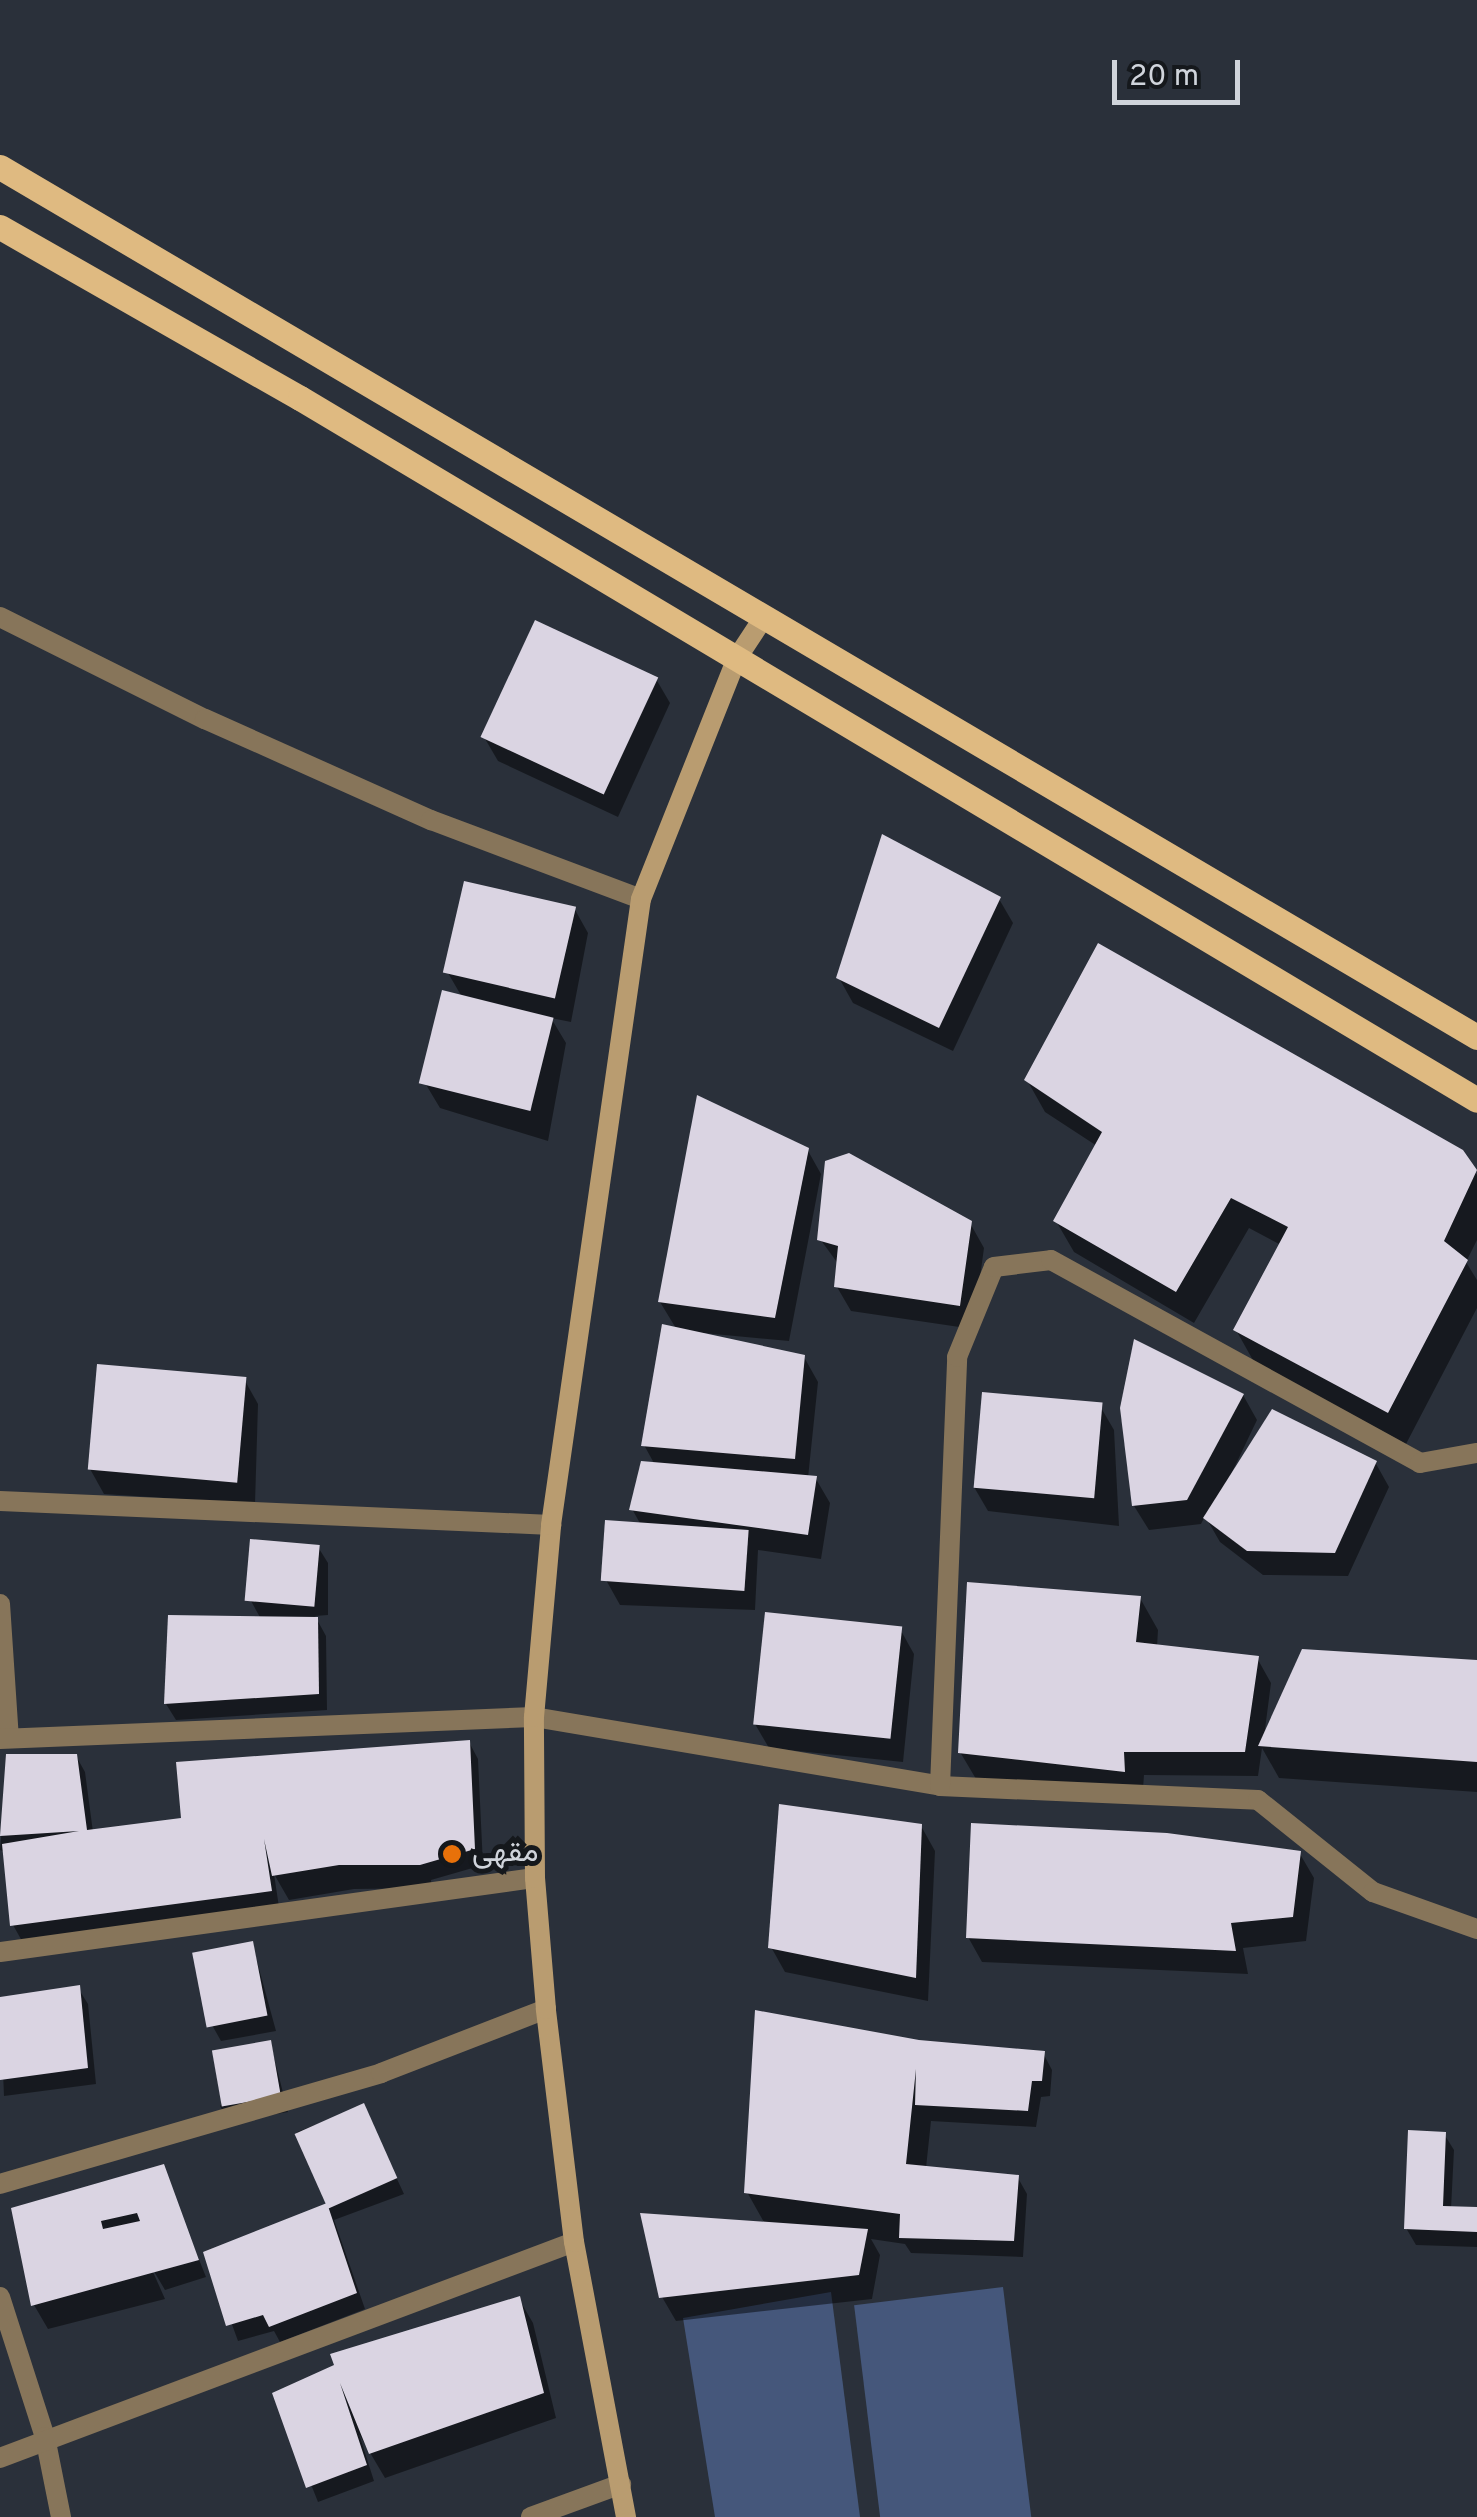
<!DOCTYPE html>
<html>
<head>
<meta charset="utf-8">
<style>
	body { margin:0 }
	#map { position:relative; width:1477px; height:2517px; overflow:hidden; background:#2a303a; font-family:Overpass,Vazirmatn,sans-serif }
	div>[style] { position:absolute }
	.green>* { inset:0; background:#45577b; transform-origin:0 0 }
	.shadow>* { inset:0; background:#0007 }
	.building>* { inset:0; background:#dad4e2; transform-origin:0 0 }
	.street>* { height:20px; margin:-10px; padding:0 10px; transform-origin:10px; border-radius:10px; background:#87755a }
	.secondary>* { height:20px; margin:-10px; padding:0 10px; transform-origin:10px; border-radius:10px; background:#b99c70 }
	.primary>* { height:25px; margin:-12.5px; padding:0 12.5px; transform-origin:12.5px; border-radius:12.5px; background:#dfba81 }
	.dots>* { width:28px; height:28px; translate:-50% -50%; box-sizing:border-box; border:5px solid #15181c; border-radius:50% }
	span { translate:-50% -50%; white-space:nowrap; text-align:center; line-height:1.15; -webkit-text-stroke:10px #15181c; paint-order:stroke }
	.poi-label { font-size:30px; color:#d0d4db }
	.left { translate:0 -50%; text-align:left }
	.scale { position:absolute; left:1112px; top:60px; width:128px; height:45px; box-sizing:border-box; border:5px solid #d0d4db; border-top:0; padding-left:12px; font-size:30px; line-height:35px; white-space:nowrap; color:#d0d4db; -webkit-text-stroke:8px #15181c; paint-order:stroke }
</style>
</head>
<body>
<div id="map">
	<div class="green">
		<div style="left:1003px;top:2287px;width:232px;height:150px;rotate:83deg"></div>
		<div style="clip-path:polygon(831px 2292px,860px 2517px,715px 2517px,683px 2318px)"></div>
	</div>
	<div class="shadow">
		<div style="clip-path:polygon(656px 679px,670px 703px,618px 817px,498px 761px,484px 737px)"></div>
		<div style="clip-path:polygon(999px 899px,1013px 923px,953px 1051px,853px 1003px,839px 978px)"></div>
		<div style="clip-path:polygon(574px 908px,588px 933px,571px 1022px,551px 1018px,566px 1043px,548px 1141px,440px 1108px,425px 1083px,462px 997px,448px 973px)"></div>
		<div style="clip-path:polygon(1027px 1080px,1461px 1152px,1477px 1175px,1477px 1240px,1466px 1262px,1477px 1280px,1477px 1308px,1406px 1444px,1254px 1362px,1236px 1330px,1281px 1245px,1249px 1228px,1194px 1323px,1074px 1252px,1056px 1221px,1097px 1146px,1045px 1112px)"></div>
		<div style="clip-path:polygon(807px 1149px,821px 1174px,789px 1341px,682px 1331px,804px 1357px,818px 1382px,808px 1478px,816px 1479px,830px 1503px,821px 1559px,758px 1550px,755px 1610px,620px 1605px,606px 1580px,641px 1525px,632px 1509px,655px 1465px,644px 1445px,677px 1330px,660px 1302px)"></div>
		<div style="clip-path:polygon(970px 1223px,984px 1248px,973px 1329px,851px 1311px,837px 1287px,839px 1265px,820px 1239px)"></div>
		<div style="clip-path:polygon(244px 1379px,258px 1404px,255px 1504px,104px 1494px,90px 1469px)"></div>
		<div style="clip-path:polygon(1243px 1395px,1257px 1420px,1224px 1489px,1375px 1462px,1389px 1487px,1348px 1576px,1263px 1575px,1220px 1542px,1205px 1516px,1201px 1524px,1149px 1530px,1134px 1506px)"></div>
		<div style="clip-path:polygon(1100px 1406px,1114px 1430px,1119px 1526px,988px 1511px,974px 1487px)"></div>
		<div style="clip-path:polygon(318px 1547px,328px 1563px,328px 1615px,315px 1616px,326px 1636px,327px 1710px,176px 1720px,166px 1704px,261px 1619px,251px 1601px)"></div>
		<div style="clip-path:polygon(1140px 1598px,1158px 1630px,1157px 1647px,1257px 1658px,1271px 1683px,1264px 1737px,1477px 1663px,1477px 1792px,1279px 1778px,1262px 1748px,1258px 1776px,1144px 1775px,1142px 1803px,979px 1784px,960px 1752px)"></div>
		<div style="clip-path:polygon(900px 1629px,914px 1654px,903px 1762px,769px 1748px,755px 1724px)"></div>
		<div style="clip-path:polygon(469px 1742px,478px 1759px,483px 1865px,431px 1880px,432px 1888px,354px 1889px,289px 1900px,274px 1874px,279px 1907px,22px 1941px,13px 1925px,6px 1852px,0 1850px,8px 1756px,76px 1756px,85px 1772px,93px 1832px,187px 1835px,179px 1764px)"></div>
		<div style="clip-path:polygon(921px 1826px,935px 1851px,928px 2001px,785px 1972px,771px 1947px)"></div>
		<div style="clip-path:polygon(1300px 1854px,1314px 1878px,1306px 1941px,1243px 1948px,1248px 1974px,982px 1962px,968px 1937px)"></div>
		<div style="clip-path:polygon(252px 1943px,276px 2031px,221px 2041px,212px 2025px)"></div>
		<div style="clip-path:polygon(78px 1988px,88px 2004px,96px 2084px,4px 2096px,0 2000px)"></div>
		<div style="clip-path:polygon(270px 2042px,288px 2112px,229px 2122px,220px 2106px)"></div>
		<div style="clip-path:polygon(918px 2042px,1043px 2053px,1052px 2070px,1050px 2096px,1041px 2097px,1036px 2127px,931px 2121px,926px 2168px,1018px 2178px,1027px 2194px,1023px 2257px,911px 2253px,905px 2244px,871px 2239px,880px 2255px,872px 2299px,676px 2321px,662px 2297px,765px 2224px,747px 2192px)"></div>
		<div style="clip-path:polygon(363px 2106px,404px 2194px,334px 2220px,365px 2309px,280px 2342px,274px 2331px,238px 2341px,206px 2253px,330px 2205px,297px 2132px)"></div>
		<div style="clip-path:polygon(1444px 2134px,1454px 2150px,1451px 2209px,1477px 2210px,1477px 2247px,1416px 2245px,1406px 2228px)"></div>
		<div style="clip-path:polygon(162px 2167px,206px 2277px,165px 2290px,149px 2263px,165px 2299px,48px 2329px,34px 2305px,14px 2210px)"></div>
		<div style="clip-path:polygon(519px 2299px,533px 2323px,556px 2418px,385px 2478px,359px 2434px,374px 2481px,318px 2502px,275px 2394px)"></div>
	</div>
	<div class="building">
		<div style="left:535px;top:620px;width:136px;height:129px;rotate:25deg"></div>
		<div style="clip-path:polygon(882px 834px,1001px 897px,939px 1028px,836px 978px)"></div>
		<div style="left:464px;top:881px;width:115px;height:94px;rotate:13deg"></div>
		<div style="clip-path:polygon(1098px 943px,1463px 1150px,1477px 1170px,1444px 1241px,1468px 1260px,1388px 1413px,1233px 1330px,1288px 1227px,1231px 1198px,1176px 1292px,1053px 1221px,1102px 1132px,1024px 1080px)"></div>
		<div style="left:442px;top:990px;width:115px;height:96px;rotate:14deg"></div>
		<div style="clip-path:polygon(697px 1095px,809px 1148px,775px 1318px,658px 1302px)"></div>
		<div style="clip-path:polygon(849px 1153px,972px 1221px,960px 1306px,834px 1287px,838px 1246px,817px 1240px,825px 1161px)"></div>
		<div style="clip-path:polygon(662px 1324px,805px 1355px,795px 1459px,641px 1446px)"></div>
		<div style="clip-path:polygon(1134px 1339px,1244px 1394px,1187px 1500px,1132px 1506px,1120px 1408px)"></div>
		<div style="left:97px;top:1364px;width:150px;height:106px;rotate:5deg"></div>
		<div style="left:982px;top:1392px;width:121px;height:96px;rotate:5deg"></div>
		<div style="clip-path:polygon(1272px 1409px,1377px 1461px,1335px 1553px,1247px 1551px,1203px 1518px)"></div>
		<div style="clip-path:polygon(641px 1461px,817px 1476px,808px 1535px,629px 1510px)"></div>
		<div style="left:605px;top:1520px;width:144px;height:61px;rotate:4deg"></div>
		<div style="left:250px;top:1539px;width:70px;height:62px;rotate:5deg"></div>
		<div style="clip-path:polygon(967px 1582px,1141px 1596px,1136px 1642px,1259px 1656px,1245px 1752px,1124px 1752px,1125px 1772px,958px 1753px)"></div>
		<div style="left:765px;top:1612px;width:138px;height:113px;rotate:6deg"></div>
		<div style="clip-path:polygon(168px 1615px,318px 1617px,319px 1694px,164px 1704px)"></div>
		<div style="clip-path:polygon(1302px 1649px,1477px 1660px,1477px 1762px,1258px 1746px)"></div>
		<div style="clip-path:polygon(470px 1740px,475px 1849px,420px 1865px,339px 1865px,272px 1876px,264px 1839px,272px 1891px,10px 1926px,2px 1844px,79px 1831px,0 1836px,6px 1754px,77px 1754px,87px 1830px,181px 1818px,176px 1762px)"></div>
		<div style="clip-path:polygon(779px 1804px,922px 1824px,916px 1978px,768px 1948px)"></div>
		<div style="clip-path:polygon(971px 1823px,1167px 1833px,1301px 1851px,1293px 1917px,1231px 1923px,1236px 1951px,966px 1938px)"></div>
		<div style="left:253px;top:1941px;width:76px;height:62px;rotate:79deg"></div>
		<div style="clip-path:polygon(80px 1985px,88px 2068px,0 2080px,0 1997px)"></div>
		<div style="clip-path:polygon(755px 2010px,919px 2040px,1045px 2051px,1042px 2081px,1032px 2081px,1028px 2111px,915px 2105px,916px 2069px,906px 2164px,1019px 2175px,1014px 2241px,899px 2238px,900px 2214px,744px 2193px)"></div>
		<div style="left:271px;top:2040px;width:57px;height:60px;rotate:80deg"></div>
		<div style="left:364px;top:2103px;width:82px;height:76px;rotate:66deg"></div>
		<div style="clip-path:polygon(1408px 2130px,1446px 2132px,1443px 2206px,1477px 2207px,1477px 2232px,1404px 2229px)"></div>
		<div style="clip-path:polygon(evenodd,164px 2164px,199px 2260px,31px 2306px,11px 2208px,164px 2164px,137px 2213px,140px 2221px,103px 2229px,101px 2221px,137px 2213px)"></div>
		<div style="clip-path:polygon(327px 2203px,357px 2293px,269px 2327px,263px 2315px,226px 2326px,203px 2252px)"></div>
		<div style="clip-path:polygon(640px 2213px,868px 2229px,859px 2275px,659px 2298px)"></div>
		<div style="clip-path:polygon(520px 2296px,544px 2393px,369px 2454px,340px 2383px,367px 2465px,306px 2488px,272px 2393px,334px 2365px,330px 2354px)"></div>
	</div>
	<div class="street">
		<div style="left:0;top:617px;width:229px;rotate:26.5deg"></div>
		<div style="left:205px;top:719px;width:248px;rotate:24.1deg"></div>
		<div style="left:431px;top:820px;width:224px;rotate:20.6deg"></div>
		<div style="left:0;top:1501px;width:552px;rotate:2.49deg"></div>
		<div style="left:0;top:1604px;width:134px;rotate:86.2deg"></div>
		<div style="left:0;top:1739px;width:534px;rotate:-2.36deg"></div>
		<div style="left:534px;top:1717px;width:412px;rotate:9.6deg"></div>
		<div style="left:940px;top:1786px;width:318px;rotate:2.5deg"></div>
		<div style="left:1258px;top:1800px;width:147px;rotate:38.7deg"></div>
		<div style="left:1373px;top:1892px;width:110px;rotate:19.6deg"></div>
		<div style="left:940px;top:1786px;width:429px;rotate:-87.7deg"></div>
		<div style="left:957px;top:1357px;width:97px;rotate:-67.7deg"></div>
		<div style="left:994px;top:1267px;width:57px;rotate:-7deg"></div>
		<div style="left:1051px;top:1260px;width:421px;rotate:28.8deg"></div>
		<div style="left:1420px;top:1463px;width:58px;rotate:-10deg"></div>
		<div style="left:0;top:1952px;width:540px;rotate:-7.88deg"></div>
		<div style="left:0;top:2184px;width:397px;rotate:-16.2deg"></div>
		<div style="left:381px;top:2073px;width:177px;rotate:-21.2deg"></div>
		<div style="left:0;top:2297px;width:147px;rotate:72.2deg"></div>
		<div style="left:45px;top:2437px;width:82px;rotate:78.7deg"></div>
		<div style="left:0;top:2458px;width:613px;rotate:-20.62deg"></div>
		<div style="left:531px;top:2517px;width:96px;rotate:-20.1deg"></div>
	</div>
	<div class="secondary">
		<div style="left:626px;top:2517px;width:280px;rotate:-100.7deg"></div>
		<div style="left:574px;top:2242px;width:235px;rotate:-96.9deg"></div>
		<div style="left:546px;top:2009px;width:131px;rotate:-94.8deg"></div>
		<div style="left:535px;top:1878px;width:161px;rotate:-90.4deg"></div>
		<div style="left:534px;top:1717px;width:193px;rotate:-84.9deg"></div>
		<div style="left:551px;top:1525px;width:632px;rotate:-81.82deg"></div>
		<div style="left:641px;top:899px;width:259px;rotate:-68.3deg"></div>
		<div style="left:737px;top:658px;width:49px;rotate:-56.6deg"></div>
	</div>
	<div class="primary">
		<div style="left:0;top:167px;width:1714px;rotate:30.5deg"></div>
		<div style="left:0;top:227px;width:345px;rotate:29.7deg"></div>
		<div style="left:300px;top:398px;width:1370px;rotate:30.81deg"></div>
	</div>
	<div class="dots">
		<div style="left:452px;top:1854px;background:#e8710a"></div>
	</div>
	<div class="poi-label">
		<span class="left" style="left:472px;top:1854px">مقهى</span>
	</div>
	<div class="scale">20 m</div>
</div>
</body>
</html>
